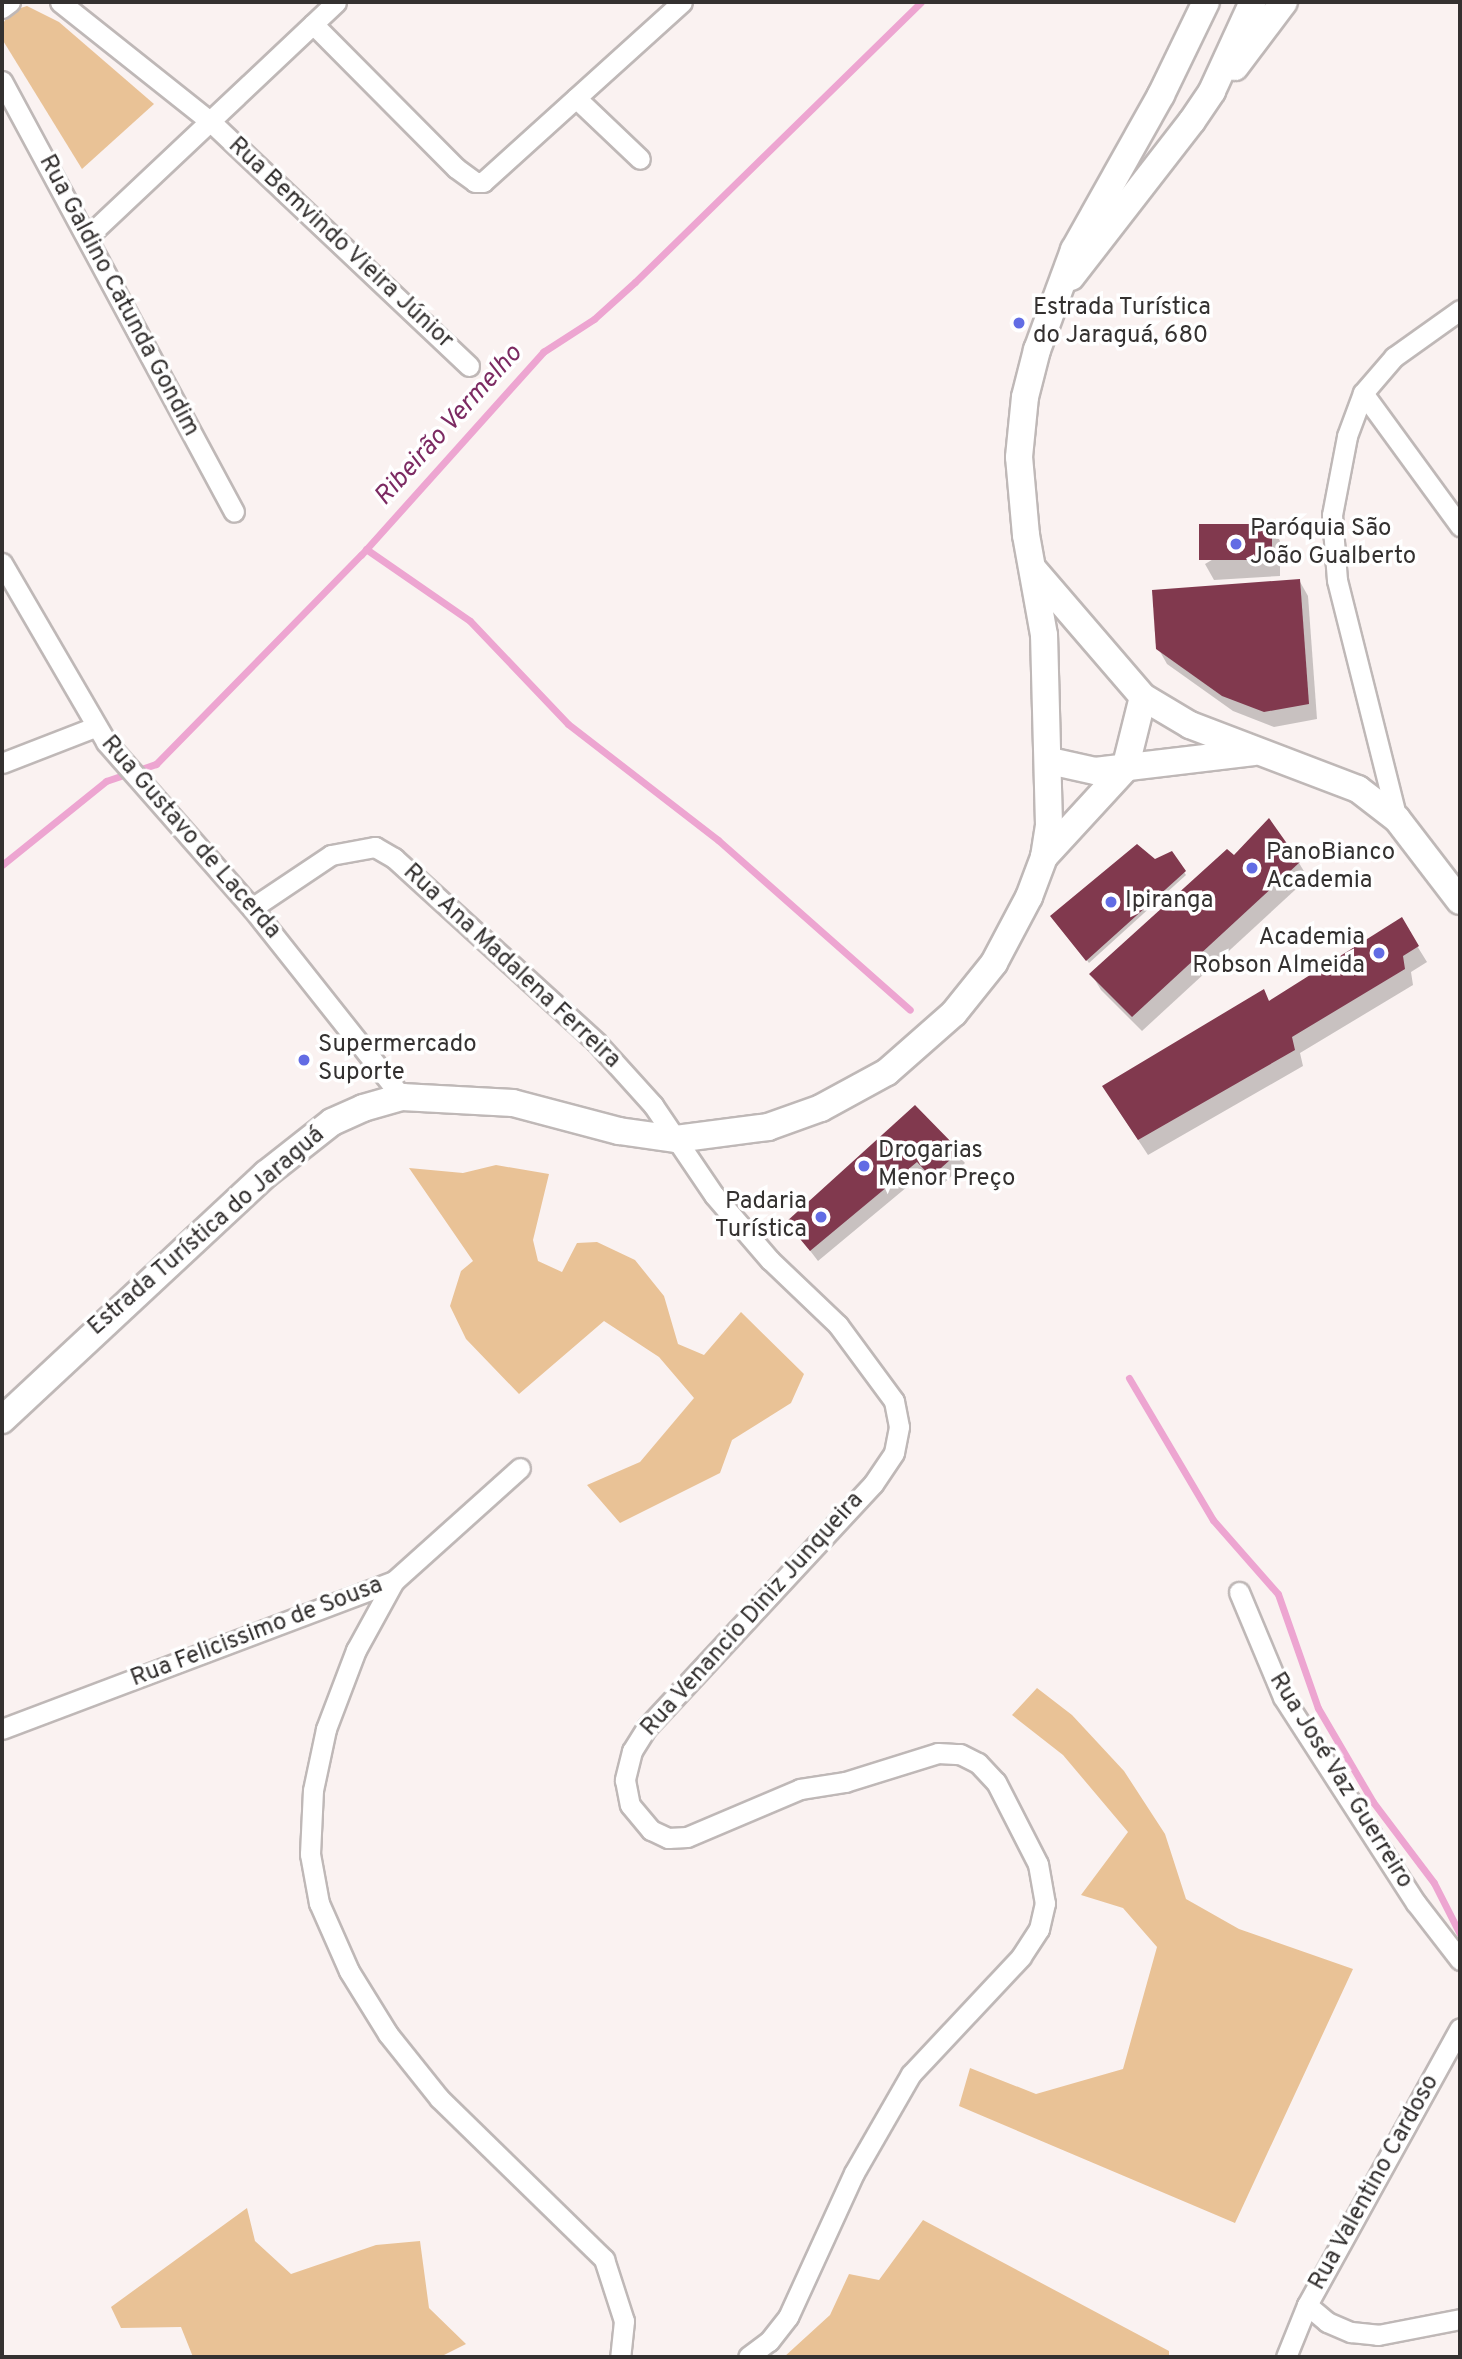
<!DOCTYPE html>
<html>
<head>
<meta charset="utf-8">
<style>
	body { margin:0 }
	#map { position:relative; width:1462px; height:2359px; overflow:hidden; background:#faf2f1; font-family:Overpass,sans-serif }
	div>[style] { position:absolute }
	.green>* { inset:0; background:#e9c296 }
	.shadow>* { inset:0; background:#0003 }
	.stream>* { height:7px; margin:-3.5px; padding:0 3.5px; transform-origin:3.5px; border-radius:3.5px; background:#eda5d1 }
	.building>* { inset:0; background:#81394e; transform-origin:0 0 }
	.roads { filter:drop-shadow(2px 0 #bfb8b7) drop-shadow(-2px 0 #bfb8b7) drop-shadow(0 2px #bfb8b7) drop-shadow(0 -2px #bfb8b7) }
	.street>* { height:19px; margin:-9.5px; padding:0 9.5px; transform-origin:9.5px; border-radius:9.5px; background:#fff }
	.secondary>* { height:26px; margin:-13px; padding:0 13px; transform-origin:13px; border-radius:13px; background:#fff }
	.dots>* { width:19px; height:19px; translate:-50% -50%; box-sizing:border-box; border:4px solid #fff; border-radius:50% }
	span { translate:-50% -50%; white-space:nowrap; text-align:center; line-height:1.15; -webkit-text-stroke:7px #fff; paint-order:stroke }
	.street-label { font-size:24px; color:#343130 }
	.poi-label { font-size:24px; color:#343130 }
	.left { translate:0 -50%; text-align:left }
	.right { translate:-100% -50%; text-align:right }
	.water-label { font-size:26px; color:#7c2a62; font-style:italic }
	.frame { position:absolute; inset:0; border:4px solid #343130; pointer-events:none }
</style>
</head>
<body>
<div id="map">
	<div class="green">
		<div style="clip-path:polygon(27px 6px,59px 22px,154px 104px,82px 169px,2px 39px,2px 25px,11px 11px)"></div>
		<div style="clip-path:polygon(496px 1165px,549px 1174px,533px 1240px,538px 1261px,562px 1272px,577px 1243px,597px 1242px,635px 1260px,664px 1296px,678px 1344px,704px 1355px,741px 1312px,804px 1374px,791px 1403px,732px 1440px,720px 1473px,620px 1523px,587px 1485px,640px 1462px,694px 1398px,659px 1357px,604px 1321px,519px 1394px,466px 1339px,450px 1306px,461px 1271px,473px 1261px,409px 1168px,463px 1173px)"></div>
		<div style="clip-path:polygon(1037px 1688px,1072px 1715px,1124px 1771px,1165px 1834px,1186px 1899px,1239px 1929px,1353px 1969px,1235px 2223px,959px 2106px,970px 2068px,1036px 2094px,1123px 2069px,1157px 1947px,1123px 1908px,1081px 1895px,1128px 1832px,1063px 1755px,1012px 1715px)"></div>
		<div style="clip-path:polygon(247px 2208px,255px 2241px,291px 2274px,376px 2245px,420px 2241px,429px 2308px,466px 2344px,440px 2357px,193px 2357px,181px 2327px,121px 2328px,111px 2307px)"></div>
		<div style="clip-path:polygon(923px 2220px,1169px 2351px,1169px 2357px,784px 2357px,830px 2315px,849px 2274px,879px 2280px)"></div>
	</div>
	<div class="shadow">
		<div style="clip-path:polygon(1271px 525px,1280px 541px,1280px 576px,1214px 580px,1205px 564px)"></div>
		<div style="clip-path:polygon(1299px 580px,1308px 596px,1317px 719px,1274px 727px,1233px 711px,1167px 664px,1158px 648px)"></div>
		<div style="clip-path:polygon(1171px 853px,1186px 875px,1089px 963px,1054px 919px)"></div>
		<div style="clip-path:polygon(1234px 857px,1299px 863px,1308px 878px,1142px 1031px,1101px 990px,1092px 975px)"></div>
		<div style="clip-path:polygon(1401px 920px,1427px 962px,1411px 972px,1413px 985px,1300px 1053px,1303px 1066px,1148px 1155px,1113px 1102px)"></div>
		<div style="clip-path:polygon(915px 1108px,965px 1163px,939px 1188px,925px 1172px,818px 1261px,788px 1222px)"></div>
	</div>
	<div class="stream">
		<div style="left:366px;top:549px;width:126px;rotate:34.7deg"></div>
		<div style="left:470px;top:621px;width:142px;rotate:46.4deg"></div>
		<div style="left:568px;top:724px;width:190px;rotate:37.7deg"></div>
		<div style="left:718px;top:840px;width:256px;rotate:41.5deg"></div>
		<div style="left:2px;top:865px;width:134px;rotate:-38.9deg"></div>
		<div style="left:106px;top:781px;width:53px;rotate:-18.8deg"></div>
		<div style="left:156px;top:764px;width:293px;rotate:-45.6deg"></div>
		<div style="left:361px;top:555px;width:273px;rotate:-48.1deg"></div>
		<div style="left:543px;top:352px;width:61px;rotate:-32.9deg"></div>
		<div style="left:594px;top:319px;width:55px;rotate:-42.1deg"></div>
		<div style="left:635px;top:282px;width:400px;rotate:-44.4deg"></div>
		<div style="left:1129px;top:1378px;width:165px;rotate:59.4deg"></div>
		<div style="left:1213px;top:1520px;width:98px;rotate:48.7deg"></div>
		<div style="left:1278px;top:1594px;width:121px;rotate:70.7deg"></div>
		<div style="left:1318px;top:1708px;width:109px;rotate:59.7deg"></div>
		<div style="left:1373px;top:1802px;width:101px;rotate:53deg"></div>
		<div style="left:1434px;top:1883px;width:57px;rotate:63deg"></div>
	</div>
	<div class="building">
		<div style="left:1272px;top:524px;width:36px;height:73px;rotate:90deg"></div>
		<div style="clip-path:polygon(1300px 579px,1309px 704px,1264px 712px,1222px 696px,1156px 649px,1152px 590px)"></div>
		<div style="clip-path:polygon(1269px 818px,1300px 862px,1132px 1017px,1089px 974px,1227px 849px,1234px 855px)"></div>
		<div style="clip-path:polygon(1137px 844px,1155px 859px,1172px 851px,1186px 871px,1086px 961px,1050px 916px)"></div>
		<div style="clip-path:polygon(1402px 917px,1419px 946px,1403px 956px,1405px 969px,1292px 1037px,1295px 1050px,1138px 1140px,1102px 1086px,1264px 989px,1269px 1001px)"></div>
		<div style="clip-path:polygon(915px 1105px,960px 1151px,931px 1177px,917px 1162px,810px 1251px,786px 1222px)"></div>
	</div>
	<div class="roads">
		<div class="street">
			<div style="left:60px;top:2px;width:193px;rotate:38.5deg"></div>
			<div style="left:211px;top:122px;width:355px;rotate:43.4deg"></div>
			<div style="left:2px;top:8px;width:10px;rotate:-37deg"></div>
			<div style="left:313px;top:24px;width:203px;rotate:45.2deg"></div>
			<div style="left:456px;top:168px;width:24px;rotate:36deg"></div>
			<div style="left:475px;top:182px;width:8px"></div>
			<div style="left:483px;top:182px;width:268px;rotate:-42.1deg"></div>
			<div style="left:2px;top:81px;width:489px;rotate:61.7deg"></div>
			<div style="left:576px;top:98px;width:88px;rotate:43.6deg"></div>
			<div style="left:87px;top:237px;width:342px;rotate:-43.3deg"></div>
			<div style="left:1363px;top:393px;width:165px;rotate:53.9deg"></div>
			<div style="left:2px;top:563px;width:207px;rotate:59.8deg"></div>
			<div style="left:106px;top:742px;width:221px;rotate:48.7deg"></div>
			<div style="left:252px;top:908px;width:241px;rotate:51.6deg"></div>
			<div style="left:2px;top:763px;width:100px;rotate:-21.2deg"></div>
			<div style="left:1397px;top:819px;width:246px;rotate:-104.1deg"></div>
			<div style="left:1337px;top:580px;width:65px;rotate:-94.4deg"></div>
			<div style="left:1332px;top:515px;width:80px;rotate:-79.2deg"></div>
			<div style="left:1347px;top:436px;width:46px;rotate:-69.6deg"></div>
			<div style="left:1363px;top:393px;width:48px;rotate:-49.3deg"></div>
			<div style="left:1394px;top:357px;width:81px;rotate:-35.5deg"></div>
			<div style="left:252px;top:908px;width:95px;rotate:-33.9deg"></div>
			<div style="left:331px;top:855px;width:45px;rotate:-10.3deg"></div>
			<div style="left:375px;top:847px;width:22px;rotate:30deg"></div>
			<div style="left:394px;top:858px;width:275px;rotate:42.3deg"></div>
			<div style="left:597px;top:1043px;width:84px;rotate:47.9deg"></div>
			<div style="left:653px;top:1105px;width:109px;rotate:55.9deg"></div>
			<div style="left:714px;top:1195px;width:86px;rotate:49.3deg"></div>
			<div style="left:770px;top:1260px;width:94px;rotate:43.7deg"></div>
			<div style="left:838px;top:1325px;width:94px;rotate:53.6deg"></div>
			<div style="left:894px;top:1401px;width:26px;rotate:79deg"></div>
			<div style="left:899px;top:1427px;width:26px;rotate:101deg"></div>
			<div style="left:894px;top:1453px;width:37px;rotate:124deg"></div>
			<div style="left:873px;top:1484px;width:332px;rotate:132.9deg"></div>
			<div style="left:647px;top:1727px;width:28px;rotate:122deg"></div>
			<div style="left:632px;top:1751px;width:30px;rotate:104deg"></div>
			<div style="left:625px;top:1780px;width:25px;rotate:79deg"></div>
			<div style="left:630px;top:1805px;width:33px;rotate:50deg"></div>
			<div style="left:651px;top:1830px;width:19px;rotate:25deg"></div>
			<div style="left:668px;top:1838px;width:19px;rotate:-3deg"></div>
			<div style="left:687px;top:1837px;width:123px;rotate:-23deg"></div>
			<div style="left:800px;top:1789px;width:46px;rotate:-8.8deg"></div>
			<div style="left:845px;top:1782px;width:97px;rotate:-17.3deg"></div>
			<div style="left:938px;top:1753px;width:22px;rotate:3deg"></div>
			<div style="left:960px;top:1754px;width:20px;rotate:27deg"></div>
			<div style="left:978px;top:1763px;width:26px;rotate:47deg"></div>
			<div style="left:996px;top:1782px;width:92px;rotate:62.9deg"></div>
			<div style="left:1038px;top:1864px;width:40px;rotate:80deg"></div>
			<div style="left:1045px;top:1903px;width:27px;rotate:103deg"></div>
			<div style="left:1039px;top:1929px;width:33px;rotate:123deg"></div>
			<div style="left:1021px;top:1957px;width:161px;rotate:133.2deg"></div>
			<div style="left:911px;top:2074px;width:114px;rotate:119.9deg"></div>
			<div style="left:854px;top:2173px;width:158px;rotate:114.6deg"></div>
			<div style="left:788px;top:2317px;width:31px;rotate:128deg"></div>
			<div style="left:769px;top:2341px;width:26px;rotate:143deg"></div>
			<div style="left:394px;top:1581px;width:79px;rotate:118.8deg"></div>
			<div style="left:356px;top:1650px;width:85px;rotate:110.8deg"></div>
			<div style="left:326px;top:1729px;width:62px;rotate:102deg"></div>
			<div style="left:313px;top:1790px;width:64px;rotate:92.7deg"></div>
			<div style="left:310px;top:1854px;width:50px;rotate:79.6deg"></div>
			<div style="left:319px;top:1903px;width:74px;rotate:66.2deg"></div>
			<div style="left:349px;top:1971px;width:74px;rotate:58.2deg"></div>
			<div style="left:388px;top:2034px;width:82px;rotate:51.4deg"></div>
			<div style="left:439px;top:2098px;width:231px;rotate:44.3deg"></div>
			<div style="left:604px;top:2259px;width:65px;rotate:72.1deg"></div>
			<div style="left:624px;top:2321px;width:36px;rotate:96deg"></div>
			<div style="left:1239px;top:1592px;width:114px;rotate:67.3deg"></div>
			<div style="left:1283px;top:1697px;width:245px;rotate:57.2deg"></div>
			<div style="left:1416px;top:1903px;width:72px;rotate:52.3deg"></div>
			<div style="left:2px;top:1729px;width:419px;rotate:-20.7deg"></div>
			<div style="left:394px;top:1581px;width:169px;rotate:-41.9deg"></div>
			<div style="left:1307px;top:2305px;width:26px;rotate:40deg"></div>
			<div style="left:1327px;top:2322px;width:26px;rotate:23deg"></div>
			<div style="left:1351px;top:2332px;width:27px;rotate:6deg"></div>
			<div style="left:1378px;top:2335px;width:84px;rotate:-11deg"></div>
			<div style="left:1286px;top:2357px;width:56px;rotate:-68deg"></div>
			<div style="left:1307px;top:2305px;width:316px;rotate:-61.1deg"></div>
		</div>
		<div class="secondary">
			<div style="left:1235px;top:67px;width:81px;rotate:-53deg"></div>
			<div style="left:1071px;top:277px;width:197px;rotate:-52.2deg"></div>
			<div style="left:1192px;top:121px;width:36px;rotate:-56deg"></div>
			<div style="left:1212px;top:91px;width:98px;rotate:-65.3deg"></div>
			<div style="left:1033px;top:569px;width:169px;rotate:49.3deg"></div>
			<div style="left:1143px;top:697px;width:55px;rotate:30.8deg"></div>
			<div style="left:1190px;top:725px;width:180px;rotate:20.9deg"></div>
			<div style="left:1358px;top:789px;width:49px;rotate:37.6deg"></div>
			<div style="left:1397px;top:819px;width:103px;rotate:52.5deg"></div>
			<div style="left:1050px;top:761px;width:46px;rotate:12.5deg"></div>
			<div style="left:1095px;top:771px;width:160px;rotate:-6.8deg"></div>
			<div style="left:1044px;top:857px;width:120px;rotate:-47.4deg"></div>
			<div style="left:1125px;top:769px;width:74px;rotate:-76deg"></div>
			<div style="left:2px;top:1420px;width:361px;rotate:-43deg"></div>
			<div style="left:266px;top:1174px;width:84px;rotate:-38.2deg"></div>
			<div style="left:332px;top:1122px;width:34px;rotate:-24deg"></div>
			<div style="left:363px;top:1108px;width:41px;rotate:-15.8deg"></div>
			<div style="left:402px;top:1097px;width:111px;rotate:3.1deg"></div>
			<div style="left:513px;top:1103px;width:110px;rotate:14.8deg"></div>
			<div style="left:619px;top:1131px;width:58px;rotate:8deg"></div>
			<div style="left:676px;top:1139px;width:93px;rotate:-7.4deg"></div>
			<div style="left:768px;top:1127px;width:56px;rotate:-19.7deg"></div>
			<div style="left:821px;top:1108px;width:75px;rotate:-28.6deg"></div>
			<div style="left:887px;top:1072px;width:89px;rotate:-41.4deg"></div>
			<div style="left:954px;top:1013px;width:64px;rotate:-51.3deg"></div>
			<div style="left:994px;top:963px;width:75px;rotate:-62.1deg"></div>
			<div style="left:1029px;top:897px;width:43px;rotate:-69.4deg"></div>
			<div style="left:1044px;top:857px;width:32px;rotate:-81deg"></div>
			<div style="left:1049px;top:825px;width:190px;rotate:-91.5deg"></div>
			<div style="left:1044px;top:635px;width:102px;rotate:-100.2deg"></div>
			<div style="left:1026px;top:535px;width:78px;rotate:-95.1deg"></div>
			<div style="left:1019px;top:457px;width:60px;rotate:-84.3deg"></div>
			<div style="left:1025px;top:397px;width:49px;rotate:-75.7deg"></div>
			<div style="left:1037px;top:350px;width:107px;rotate:-69.7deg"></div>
			<div style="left:1074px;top:250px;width:178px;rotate:-60.7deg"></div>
			<div style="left:1161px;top:95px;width:103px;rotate:-64.2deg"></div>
		</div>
	</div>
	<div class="dots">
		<div style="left:1019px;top:323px;background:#626ce4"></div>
		<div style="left:1236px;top:544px;background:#626ce4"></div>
		<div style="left:1252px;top:868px;background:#626ce4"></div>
		<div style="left:1111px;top:902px;background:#626ce4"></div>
		<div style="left:1379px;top:953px;background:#626ce4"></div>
		<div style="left:304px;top:1060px;background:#626ce4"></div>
		<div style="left:864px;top:1166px;background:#626ce4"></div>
		<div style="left:821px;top:1217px;background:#626ce4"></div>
	</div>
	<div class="street-label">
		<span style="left:340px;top:244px;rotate:43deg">Rua Bemvindo Vieira Júnior</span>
		<span style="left:118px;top:296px;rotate:62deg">Rua Galdino Catunda Gondim</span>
		<span style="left:190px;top:838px;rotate:49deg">Rua Gustavo de Lacerda</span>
		<span style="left:511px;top:967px;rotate:43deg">Rua Ana Madalena Ferreira</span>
		<span style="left:207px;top:1232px;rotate:-41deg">Estrada Turística do Jaraguá</span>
		<span style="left:753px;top:1615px;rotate:-48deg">Rua Venancio Diniz Junqueira</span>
		<span style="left:257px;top:1633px;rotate:-21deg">Rua Felicissimo de Sousa</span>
		<span style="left:1340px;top:1781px;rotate:58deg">Rua José Vaz Guerreiro</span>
		<span style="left:1375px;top:2183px;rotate:-61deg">Rua Valentino Cardoso</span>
	</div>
	<div class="poi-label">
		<span class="left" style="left:1033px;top:323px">Estrada Turística<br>do Jaraguá, 680</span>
		<span class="left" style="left:1250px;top:544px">Paróquia São<br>João Gualberto</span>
		<span class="left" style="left:1266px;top:868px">PanoBianco<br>Academia</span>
		<span class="left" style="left:1125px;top:902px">Ipiranga</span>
		<span class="right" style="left:1365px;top:953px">Academia<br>Robson Almeida</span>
		<span class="left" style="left:318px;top:1060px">Supermercado<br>Suporte</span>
		<span class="left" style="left:878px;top:1166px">Drogarias<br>Menor Preço</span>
		<span class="right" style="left:807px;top:1217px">Padaria<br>Turística</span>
	</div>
	<div class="water-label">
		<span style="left:449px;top:426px;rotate:-48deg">Ribeirão Vermelho</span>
	</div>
	<div class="frame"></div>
</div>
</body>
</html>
